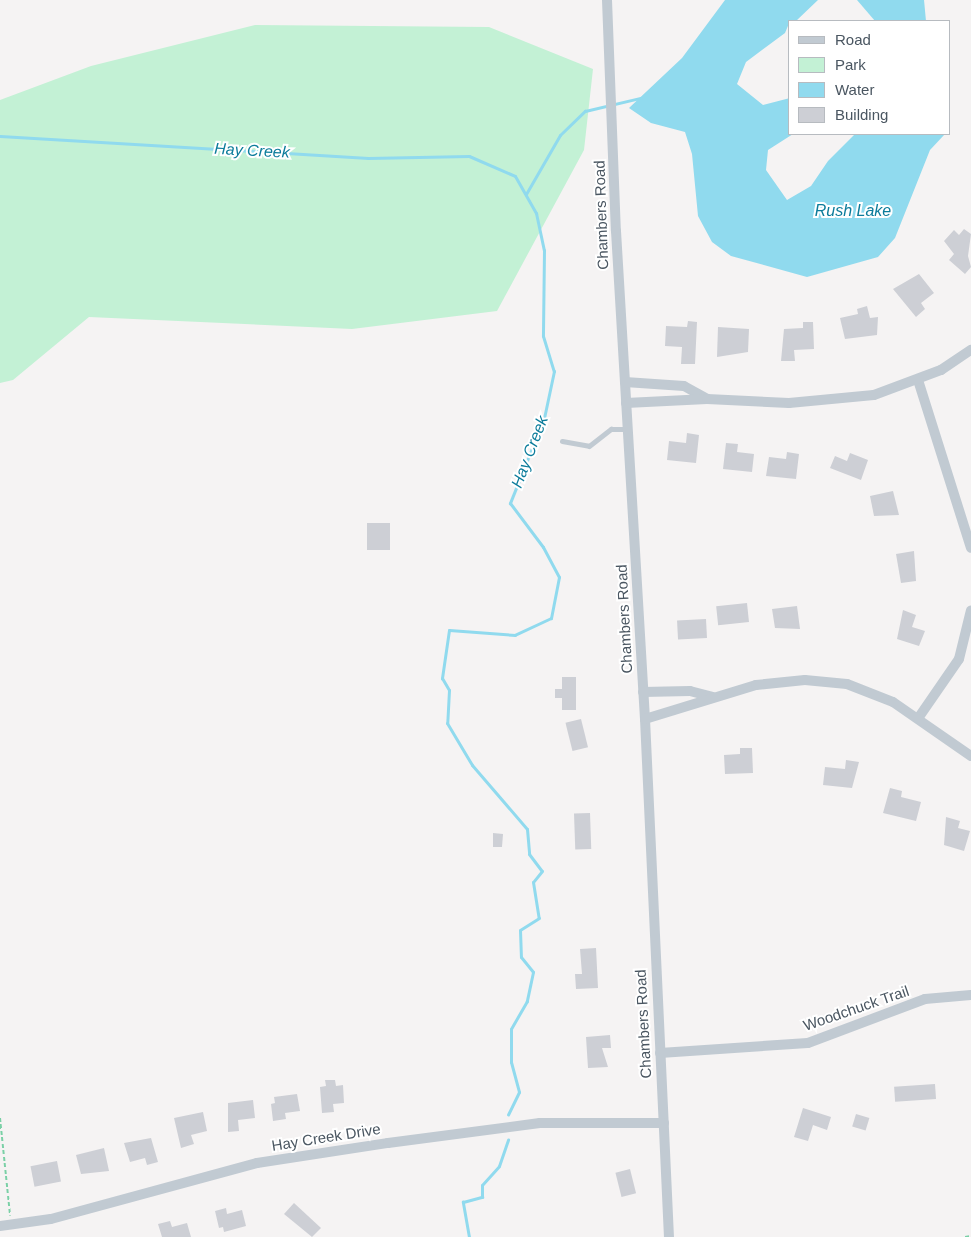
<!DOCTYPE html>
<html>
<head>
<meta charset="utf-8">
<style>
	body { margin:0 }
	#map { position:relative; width:971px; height:1237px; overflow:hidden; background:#f5f3f3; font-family:Arial,sans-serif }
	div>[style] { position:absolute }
	.green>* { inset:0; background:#c3f1d5 }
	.water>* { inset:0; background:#90daee }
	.stream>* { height:3px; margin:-1.5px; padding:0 1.5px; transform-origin:1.5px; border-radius:1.5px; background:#90daee }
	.building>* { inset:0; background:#cdcfd5; transform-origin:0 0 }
	.path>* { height:2px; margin-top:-1px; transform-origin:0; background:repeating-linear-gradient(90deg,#7ad0a6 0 4px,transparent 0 6.5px) }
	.lane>* { height:5px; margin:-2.5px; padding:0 2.5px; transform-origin:2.5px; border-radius:2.5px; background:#c1cad2 }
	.street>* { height:10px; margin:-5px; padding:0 5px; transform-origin:5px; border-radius:5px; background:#c1cad2 }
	span { translate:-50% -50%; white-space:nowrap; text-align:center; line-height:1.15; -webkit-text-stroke:4px #fff; paint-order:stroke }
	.street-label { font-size:15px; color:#4a5661 }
	.water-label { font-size:16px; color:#0c7c9b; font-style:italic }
	.legend { position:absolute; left:788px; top:20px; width:162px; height:115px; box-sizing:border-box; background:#fff; border:1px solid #b7bbc0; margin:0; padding:6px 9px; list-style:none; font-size:15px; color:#4a5661 }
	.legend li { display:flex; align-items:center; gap:10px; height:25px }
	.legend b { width:25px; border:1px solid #b7bbc0 }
</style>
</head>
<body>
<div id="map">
	<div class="green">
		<div style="clip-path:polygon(255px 25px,489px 27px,593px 69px,584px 150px,497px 311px,352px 329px,89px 317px,13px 380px,0 383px,0 100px,91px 66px)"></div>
	</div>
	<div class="water">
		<div style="clip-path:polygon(725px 0,818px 0,796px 21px,790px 21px,785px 33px,746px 62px,737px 84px,763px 105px,790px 98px,790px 134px,793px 134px,768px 150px,766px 170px,787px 200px,811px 186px,828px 161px,855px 134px,945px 134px,930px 150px,895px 238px,878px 257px,807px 277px,731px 256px,712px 242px,698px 216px,692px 154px,685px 132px,651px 123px,629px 108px,682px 58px)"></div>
		<div style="clip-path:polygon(857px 0,924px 0,926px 21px,875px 21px)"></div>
	</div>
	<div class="stream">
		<div style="left:0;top:136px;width:369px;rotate:3.4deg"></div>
		<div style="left:368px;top:158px;width:101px;rotate:-1.1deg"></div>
		<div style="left:469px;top:156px;width:50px;rotate:23.5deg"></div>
		<div style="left:515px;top:176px;width:43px;rotate:60.4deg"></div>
		<div style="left:536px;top:213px;width:38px;rotate:78deg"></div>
		<div style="left:544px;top:250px;width:86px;rotate:90.7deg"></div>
		<div style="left:543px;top:336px;width:37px;rotate:73deg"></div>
		<div style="left:554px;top:371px;width:48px;rotate:102deg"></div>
		<div style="left:544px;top:418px;width:92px;rotate:111.8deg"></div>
		<div style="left:510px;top:503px;width:55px;rotate:53.1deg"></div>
		<div style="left:543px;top:547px;width:34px;rotate:62deg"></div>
		<div style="left:559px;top:577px;width:42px;rotate:101deg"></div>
		<div style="left:551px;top:618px;width:40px;rotate:155deg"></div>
		<div style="left:515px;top:635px;width:66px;rotate:-175.7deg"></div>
		<div style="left:449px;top:630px;width:49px;rotate:98.3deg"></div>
		<div style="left:442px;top:678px;width:14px;rotate:60deg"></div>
		<div style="left:449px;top:690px;width:33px;rotate:93deg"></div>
		<div style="left:447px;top:723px;width:49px;rotate:59.2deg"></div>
		<div style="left:472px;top:765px;width:84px;rotate:49.3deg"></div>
		<div style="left:527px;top:829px;width:25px;rotate:85deg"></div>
		<div style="left:529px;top:854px;width:21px;rotate:53deg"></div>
		<div style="left:542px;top:871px;width:14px;rotate:129deg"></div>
		<div style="left:533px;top:882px;width:36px;rotate:81deg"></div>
		<div style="left:539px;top:918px;width:22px;rotate:148deg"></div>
		<div style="left:520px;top:930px;width:27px;rotate:88deg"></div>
		<div style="left:521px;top:957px;width:19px;rotate:51deg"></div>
		<div style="left:533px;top:972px;width:30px;rotate:102deg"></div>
		<div style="left:527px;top:1001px;width:32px;rotate:120deg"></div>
		<div style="left:511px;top:1029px;width:33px;rotate:90deg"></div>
		<div style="left:511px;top:1062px;width:31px;rotate:75deg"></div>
		<div style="left:519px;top:1092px;width:25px;rotate:116deg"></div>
		<div style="left:526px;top:194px;width:68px;rotate:-60deg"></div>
		<div style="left:560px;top:135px;width:35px;rotate:-44deg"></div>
		<div style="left:585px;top:111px;width:57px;rotate:-13.3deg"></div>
		<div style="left:469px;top:1237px;width:36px;rotate:-100deg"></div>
		<div style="left:463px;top:1202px;width:20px;rotate:-15deg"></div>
		<div style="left:482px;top:1197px;width:12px;rotate:-90deg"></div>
		<div style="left:482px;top:1185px;width:25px;rotate:-48deg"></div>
		<div style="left:499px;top:1166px;width:28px;rotate:-71deg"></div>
	</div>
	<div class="building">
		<div style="clip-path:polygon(964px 229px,971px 234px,968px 256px,971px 267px,965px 274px,949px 260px,954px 254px,944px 241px,954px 230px,959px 235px)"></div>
		<div style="clip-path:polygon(919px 274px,934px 293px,921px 303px,925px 309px,916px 317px,893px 289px)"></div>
		<div style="clip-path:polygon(867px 306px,870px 318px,878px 317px,877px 335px,845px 339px,840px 318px,858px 314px,857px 309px)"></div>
		<div style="clip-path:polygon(688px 321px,697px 322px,695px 364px,681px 364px,682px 347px,665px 346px,666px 326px,687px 327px)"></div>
		<div style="clip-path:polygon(803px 322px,813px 322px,814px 349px,794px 350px,795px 361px,781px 361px,784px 329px,803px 328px)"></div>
		<div style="clip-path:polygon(718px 327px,749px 329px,748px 352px,717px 357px)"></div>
		<div style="clip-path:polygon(687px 433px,699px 435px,696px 463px,667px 460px,669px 441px,686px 443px)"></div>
		<div style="clip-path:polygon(726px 443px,738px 444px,737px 452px,754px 454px,752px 472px,723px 469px)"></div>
		<div style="clip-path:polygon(787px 452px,799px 454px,796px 479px,766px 476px,769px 457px,786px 459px)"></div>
		<div style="clip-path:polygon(850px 453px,868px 460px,861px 480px,830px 468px,835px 456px,847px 461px)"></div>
		<div style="clip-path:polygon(893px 491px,899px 515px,874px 516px,870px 496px)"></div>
		<div style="left:390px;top:523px;width:27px;height:23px;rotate:90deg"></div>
		<div style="clip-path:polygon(914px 551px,916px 581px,901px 583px,896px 554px)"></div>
		<div style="left:747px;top:603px;width:19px;height:31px;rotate:84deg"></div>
		<div style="clip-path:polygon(797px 606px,800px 629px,775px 628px,772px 609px)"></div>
		<div style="clip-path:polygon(903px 610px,916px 615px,912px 627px,925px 631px,919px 646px,897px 639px)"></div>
		<div style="left:706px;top:619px;width:19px;height:29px;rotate:87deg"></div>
		<div style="clip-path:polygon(562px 677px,576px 677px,576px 710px,562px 710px,562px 698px,555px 698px,555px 689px,562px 689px)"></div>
		<div style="left:581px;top:719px;width:29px;height:16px;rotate:76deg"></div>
		<div style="clip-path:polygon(740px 748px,752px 748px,753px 773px,725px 774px,724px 755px,740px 754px)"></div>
		<div style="clip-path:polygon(846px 760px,859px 762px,852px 788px,823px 785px,825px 767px,845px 769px)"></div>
		<div style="clip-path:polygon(890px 788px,902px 791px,901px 797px,921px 802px,916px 821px,883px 813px)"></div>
		<div style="left:590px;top:813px;width:36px;height:16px;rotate:88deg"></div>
		<div style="clip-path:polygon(946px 817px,960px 821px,958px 828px,970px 831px,964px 851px,944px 845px)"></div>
		<div style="clip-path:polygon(493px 833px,503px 834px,502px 847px,493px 847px)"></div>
		<div style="clip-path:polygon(596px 948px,598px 988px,576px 989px,575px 974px,582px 974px,580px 949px)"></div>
		<div style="clip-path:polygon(610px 1035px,611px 1048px,602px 1048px,608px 1067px,588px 1068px,586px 1037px)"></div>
		<div style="clip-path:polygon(325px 1080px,335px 1080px,336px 1086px,343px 1085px,344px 1103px,333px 1104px,334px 1112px,322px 1113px,320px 1087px,326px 1086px)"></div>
		<div style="left:935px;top:1084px;width:15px;height:41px;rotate:86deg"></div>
		<div style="clip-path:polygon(297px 1094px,300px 1111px,285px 1113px,286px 1119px,273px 1121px,271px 1104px,275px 1103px,274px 1097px)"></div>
		<div style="clip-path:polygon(253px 1100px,255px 1118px,238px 1120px,239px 1131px,228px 1132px,228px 1103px)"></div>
		<div style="clip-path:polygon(803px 1108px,831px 1117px,827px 1130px,813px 1125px,808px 1141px,794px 1137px)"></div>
		<div style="clip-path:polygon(203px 1112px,207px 1131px,191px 1135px,194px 1144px,181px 1148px,174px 1118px)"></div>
		<div style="left:856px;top:1114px;width:14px;height:13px;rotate:17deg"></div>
		<div style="clip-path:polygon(151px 1138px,158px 1162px,147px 1165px,145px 1158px,130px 1162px,124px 1143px)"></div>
		<div style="clip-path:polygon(104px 1148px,109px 1171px,81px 1174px,76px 1155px)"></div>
		<div style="left:57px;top:1161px;width:21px;height:27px;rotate:79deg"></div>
		<div style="left:630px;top:1169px;width:25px;height:15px;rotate:76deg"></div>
		<div style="clip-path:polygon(294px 1203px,321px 1228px,312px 1237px,284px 1214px)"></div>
		<div style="clip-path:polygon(226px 1208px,227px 1214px,242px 1210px,246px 1226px,224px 1232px,223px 1227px,219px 1228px,215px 1211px)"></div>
		<div style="clip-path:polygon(170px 1221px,172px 1227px,187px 1223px,191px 1237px,162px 1237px,158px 1224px)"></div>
	</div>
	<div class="path">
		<div style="left:0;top:1118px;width:98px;rotate:84.1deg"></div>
		<div style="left:965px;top:1237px;width:6px;rotate:-9deg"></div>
	</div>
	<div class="lane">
		<div style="left:562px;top:441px;width:27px;rotate:10deg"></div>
		<div style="left:589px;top:446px;width:28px;rotate:-38deg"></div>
		<div style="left:611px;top:429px;width:16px"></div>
	</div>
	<div class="street">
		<div style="left:607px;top:0;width:231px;rotate:87.8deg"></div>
		<div style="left:616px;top:231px;width:489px;rotate:86.6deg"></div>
		<div style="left:645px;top:719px;width:519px;rotate:87.35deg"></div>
		<div style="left:918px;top:380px;width:176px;rotate:72.5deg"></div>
		<div style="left:625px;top:382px;width:59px;rotate:3.9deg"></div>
		<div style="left:684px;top:386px;width:26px;rotate:29deg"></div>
		<div style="left:626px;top:403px;width:81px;rotate:-2.8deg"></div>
		<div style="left:707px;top:399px;width:82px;rotate:2.8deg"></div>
		<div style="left:789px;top:403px;width:85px;rotate:-5.4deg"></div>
		<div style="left:874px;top:395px;width:72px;rotate:-20.5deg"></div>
		<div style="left:941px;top:370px;width:36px;rotate:-34deg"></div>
		<div style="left:643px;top:692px;width:47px;rotate:-1.2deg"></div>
		<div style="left:690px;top:691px;width:23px;rotate:15deg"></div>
		<div style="left:919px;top:717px;width:70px;rotate:-55.4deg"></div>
		<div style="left:959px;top:659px;width:50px;rotate:-76.2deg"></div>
		<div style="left:645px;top:719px;width:116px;rotate:-17deg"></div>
		<div style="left:756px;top:685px;width:49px;rotate:-5.8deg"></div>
		<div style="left:805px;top:680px;width:42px;rotate:5.4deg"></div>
		<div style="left:847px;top:684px;width:49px;rotate:21.4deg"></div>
		<div style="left:893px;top:702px;width:95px;rotate:34.7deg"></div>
		<div style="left:660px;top:1053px;width:148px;rotate:-3.9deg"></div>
		<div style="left:808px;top:1043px;width:125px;rotate:-20.6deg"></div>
		<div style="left:925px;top:999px;width:46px;rotate:-5deg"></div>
		<div style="left:0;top:1226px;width:51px;rotate:-7.8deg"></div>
		<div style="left:51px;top:1219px;width:213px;rotate:-15.2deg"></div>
		<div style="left:257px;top:1163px;width:133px;rotate:-8.7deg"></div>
		<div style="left:388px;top:1143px;width:153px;rotate:-7.5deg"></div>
		<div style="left:540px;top:1123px;width:124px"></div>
	</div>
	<div class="street-label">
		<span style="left:601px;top:215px;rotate:-92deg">Chambers Road</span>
		<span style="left:624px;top:619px;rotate:-93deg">Chambers Road</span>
		<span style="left:856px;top:1008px;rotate:-19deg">Woodchuck Trail</span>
		<span style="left:643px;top:1024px;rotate:-93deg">Chambers Road</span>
		<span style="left:326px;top:1137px;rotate:-9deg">Hay Creek Drive</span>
	</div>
	<div class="water-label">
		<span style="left:252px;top:151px;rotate:3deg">Hay Creek</span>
		<span style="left:853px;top:211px">Rush Lake</span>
		<span style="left:530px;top:452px;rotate:-69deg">Hay Creek</span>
	</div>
	<ul class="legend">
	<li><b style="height:6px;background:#c1cad2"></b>Road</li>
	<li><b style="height:14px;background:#c3f1d5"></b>Park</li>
	<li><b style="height:14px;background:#90daee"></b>Water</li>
	<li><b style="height:14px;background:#cdcfd5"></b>Building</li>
	</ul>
</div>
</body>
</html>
